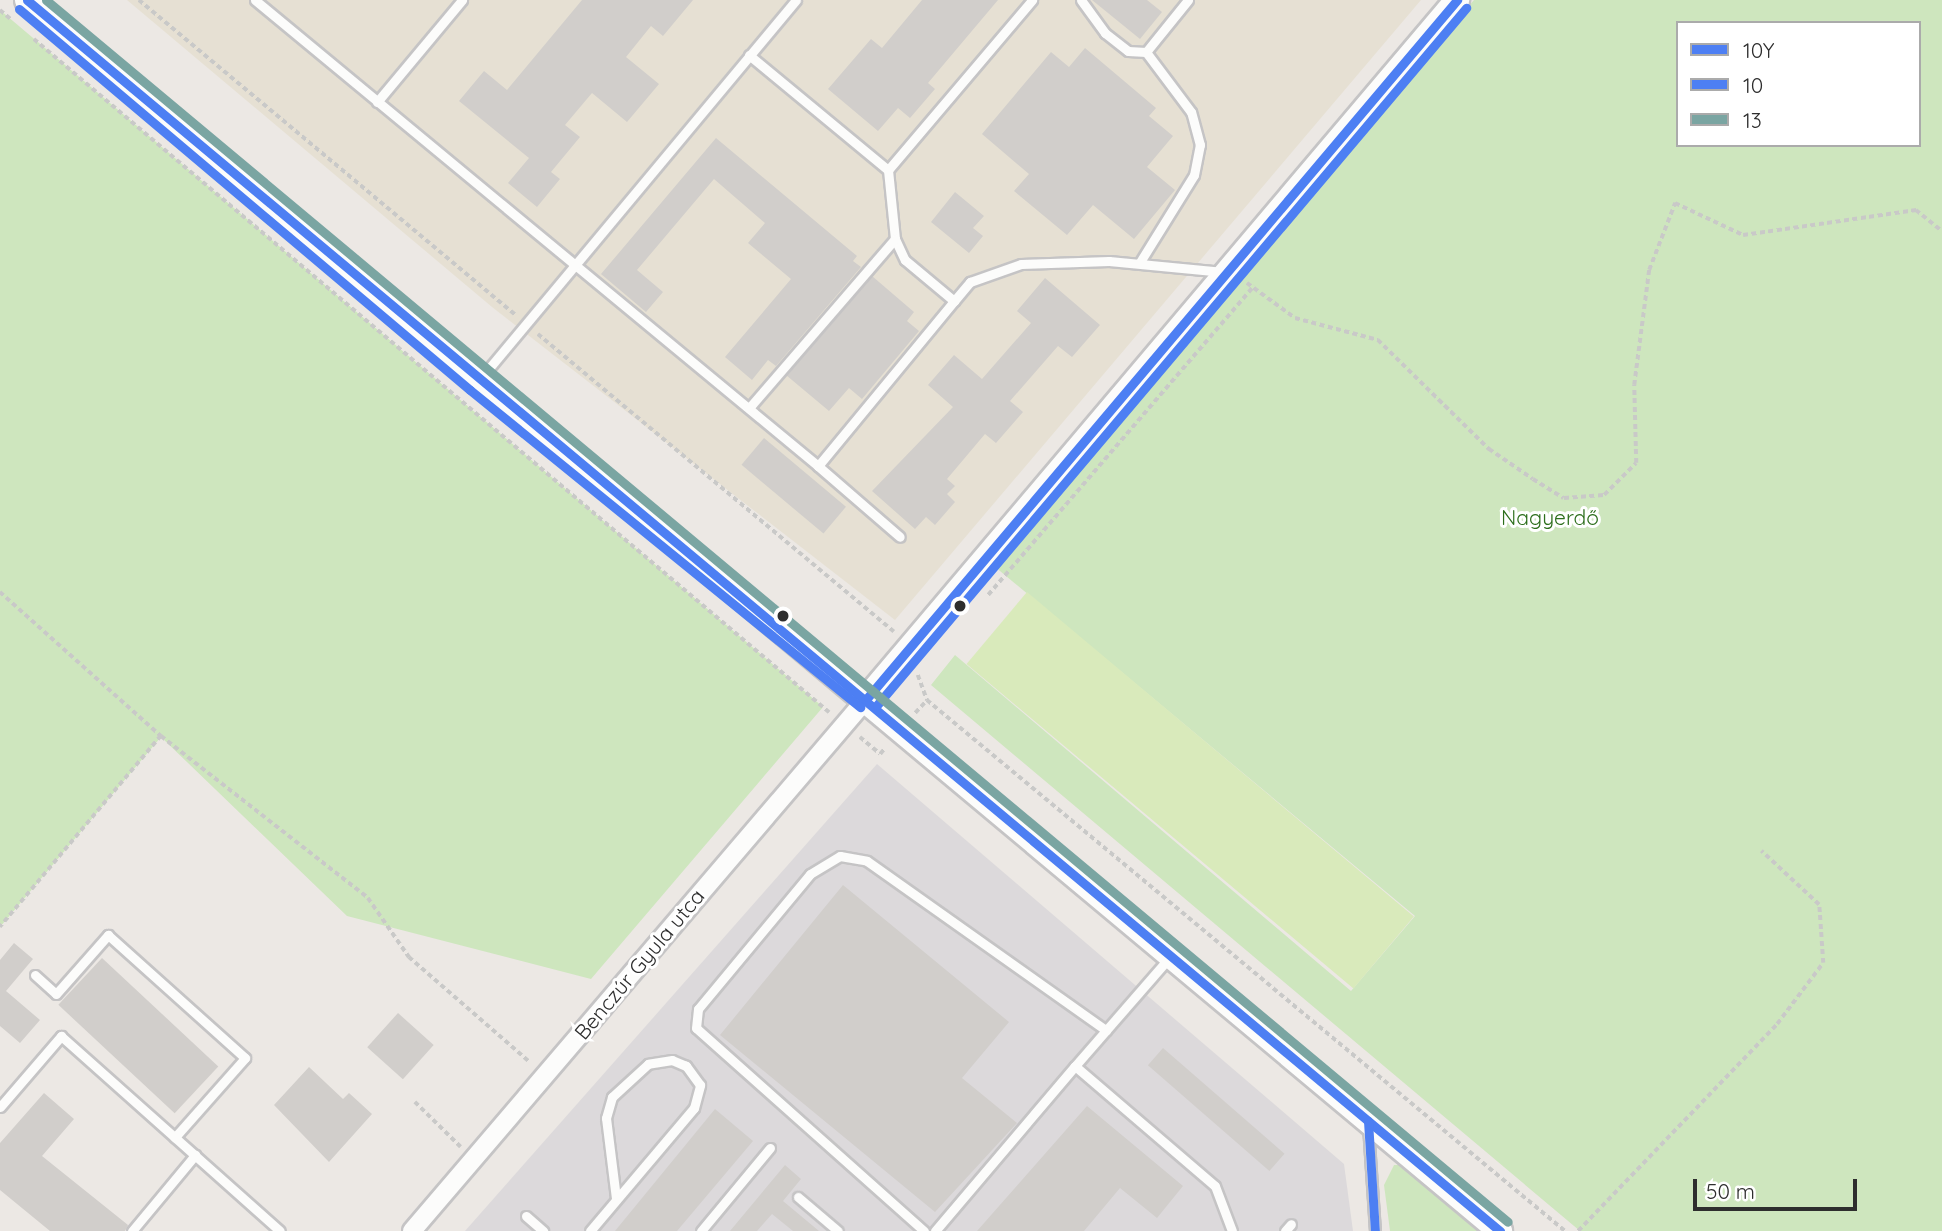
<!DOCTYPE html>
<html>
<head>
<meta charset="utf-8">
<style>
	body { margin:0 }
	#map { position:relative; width:1942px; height:1231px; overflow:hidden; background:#ece8e4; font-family:Quicksand,sans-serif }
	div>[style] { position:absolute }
	.industrial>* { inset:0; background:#dcd9db }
	.education>* { inset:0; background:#e6e0d3 }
	.green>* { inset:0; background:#cee6be }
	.pitch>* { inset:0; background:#d9eabb; transform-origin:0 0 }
	.building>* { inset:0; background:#d1cecb; transform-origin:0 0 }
	.path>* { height:3.5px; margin-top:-1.75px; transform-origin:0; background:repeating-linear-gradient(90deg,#c9c9c8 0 5px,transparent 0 8.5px) }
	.roads { filter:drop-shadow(2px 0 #c5c4c5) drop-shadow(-2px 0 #c5c4c5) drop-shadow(0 2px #c5c4c5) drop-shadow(0 -2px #c5c4c5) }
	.lane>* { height:9px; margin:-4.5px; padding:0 4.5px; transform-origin:4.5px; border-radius:4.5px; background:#fcfcfb }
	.street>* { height:18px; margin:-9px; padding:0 9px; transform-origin:9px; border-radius:9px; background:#fcfcfb }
	.secondary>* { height:24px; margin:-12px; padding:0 12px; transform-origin:12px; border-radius:12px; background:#fcfcfb }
	.bus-1>* { height:9px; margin:-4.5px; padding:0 4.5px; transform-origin:4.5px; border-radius:4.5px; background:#4d7ff3 }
	.bus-2>* { height:9px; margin:-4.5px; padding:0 4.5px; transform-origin:4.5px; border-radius:4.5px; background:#4d7ff3 }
	.bus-3>* { height:9px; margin:-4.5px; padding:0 4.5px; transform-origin:4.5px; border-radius:4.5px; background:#7aa5a2 }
	.dots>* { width:19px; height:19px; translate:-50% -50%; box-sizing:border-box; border:4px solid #fff; border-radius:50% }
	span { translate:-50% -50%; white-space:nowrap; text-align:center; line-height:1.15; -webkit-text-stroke:6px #fff; paint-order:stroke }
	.park-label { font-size:21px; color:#2c6e1b }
	.street-label { font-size:21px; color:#2e2e2e }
	.legend { position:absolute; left:1676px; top:21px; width:245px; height:126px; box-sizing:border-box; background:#fff; border:2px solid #ababab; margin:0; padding:9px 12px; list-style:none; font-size:21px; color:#2e2e2e }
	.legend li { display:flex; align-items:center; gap:14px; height:35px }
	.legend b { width:35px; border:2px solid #ababab }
	.scale { position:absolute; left:1693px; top:1179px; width:164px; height:32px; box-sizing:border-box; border:4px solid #2e2e2e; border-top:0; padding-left:9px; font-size:21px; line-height:24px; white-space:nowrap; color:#2e2e2e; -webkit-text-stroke:5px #fff; paint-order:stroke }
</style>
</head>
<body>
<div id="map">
	<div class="industrial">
		<div style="clip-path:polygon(877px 764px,1344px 1164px,1353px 1231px,465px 1231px)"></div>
	</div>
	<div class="education">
		<div style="clip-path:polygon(127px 0,1421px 0,895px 620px,492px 307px)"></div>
	</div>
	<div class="green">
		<div style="clip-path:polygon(evenodd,1474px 0,1942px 0,1942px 1231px,1580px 1231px,931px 685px,955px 655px,1351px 991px,1415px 916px,994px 566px,1474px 0,1678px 23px,1919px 23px,1919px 145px,1678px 145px,1678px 23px)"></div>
		<div style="clip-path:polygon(0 10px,823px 707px,591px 979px,347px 916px,161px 737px,0 927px)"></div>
		<div style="clip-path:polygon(1394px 1165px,1403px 1165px,1479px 1231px,1390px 1231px,1384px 1185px)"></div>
	</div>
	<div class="pitch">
		<div style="left:1027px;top:592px;width:505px;height:94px;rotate:40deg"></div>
	</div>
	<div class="building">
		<div style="clip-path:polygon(582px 0,693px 0,663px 36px,651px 26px,626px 57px,659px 84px,627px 122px,592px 93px,565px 125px,580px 137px,551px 172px,560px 179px,537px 207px,508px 183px,529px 158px,459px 101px,484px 71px,507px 90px)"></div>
		<div style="clip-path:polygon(922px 0,998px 0,928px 83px,935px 89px,910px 118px,898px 108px,878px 131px,828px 89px,871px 39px,882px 48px)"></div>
		<div style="clip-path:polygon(1092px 0,1147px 0,1162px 12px,1140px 39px)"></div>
		<div style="clip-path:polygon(1085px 48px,1156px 108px,1149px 116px,1173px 136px,1147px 167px,1175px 190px,1134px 239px,1093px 205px,1067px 235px,1014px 191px,1029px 174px,982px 134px,1051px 52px,1069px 67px)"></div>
		<div style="clip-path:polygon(716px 138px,857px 256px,853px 261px,861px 267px,776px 366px,768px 360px,752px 380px,725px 357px,791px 279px,748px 243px,765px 223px,714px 179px,637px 270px,663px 292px,646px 312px,601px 274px)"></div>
		<div style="clip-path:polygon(955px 192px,984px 216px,973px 228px,983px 236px,969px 253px,931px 222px)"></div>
		<div style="clip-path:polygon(872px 276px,914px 312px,907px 321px,919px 331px,862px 399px,849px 388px,829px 411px,786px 375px)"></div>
		<div style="clip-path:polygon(1045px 278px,1100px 325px,1072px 357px,1058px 346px,1010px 401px,1023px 412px,996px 443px,985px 434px,947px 479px,955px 486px,947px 494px,955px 502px,935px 525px,926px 517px,915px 529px,872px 491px,953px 407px,928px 385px,954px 355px,982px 379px,1031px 323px,1017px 311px)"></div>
		<div style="left:764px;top:438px;width:107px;height:35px;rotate:40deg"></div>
		<div style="clip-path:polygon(843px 885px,1009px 1022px,962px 1078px,1017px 1123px,935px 1212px,720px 1035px)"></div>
		<div style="clip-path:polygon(14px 943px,33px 959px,6px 991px,40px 1020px,20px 1043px,0 1026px,0 960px)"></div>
		<div style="left:102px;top:958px;width:159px;height:64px;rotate:43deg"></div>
		<div style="left:398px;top:1013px;width:48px;height:46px;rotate:42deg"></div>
		<div style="left:1163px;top:1048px;width:161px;height:23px;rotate:41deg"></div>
		<div style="clip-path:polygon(309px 1067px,343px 1099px,349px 1093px,372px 1114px,329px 1162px,274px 1105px)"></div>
		<div style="clip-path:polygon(44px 1093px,74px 1119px,42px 1156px,128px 1225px,125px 1231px,50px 1231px,0 1190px,0 1143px)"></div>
		<div style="clip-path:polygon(1087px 1106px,1183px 1186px,1157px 1218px,1120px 1188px,1084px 1231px,977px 1231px)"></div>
		<div style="clip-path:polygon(715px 1109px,753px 1141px,677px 1231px,615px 1231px)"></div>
		<div style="clip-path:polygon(785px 1165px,801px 1179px,783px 1201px,819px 1231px,793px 1231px,772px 1214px,757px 1231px,730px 1231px)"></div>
	</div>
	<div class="path">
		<div style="left:139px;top:0;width:491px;rotate:39.9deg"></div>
		<div style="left:0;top:10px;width:16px;rotate:40deg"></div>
		<div style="left:34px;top:39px;width:1042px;rotate:40.25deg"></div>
		<div style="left:1247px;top:283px;width:59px;rotate:36.1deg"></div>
		<div style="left:1295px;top:318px;width:86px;rotate:14.8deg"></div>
		<div style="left:1378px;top:340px;width:156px;rotate:44.5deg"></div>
		<div style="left:1489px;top:449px;width:53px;rotate:34.3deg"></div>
		<div style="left:1533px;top:479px;width:36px;rotate:32deg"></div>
		<div style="left:1564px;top:498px;width:40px;rotate:-4.3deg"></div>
		<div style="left:1604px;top:495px;width:45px;rotate:-45deg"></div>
		<div style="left:1636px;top:463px;width:78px;rotate:-91.5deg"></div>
		<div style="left:1634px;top:385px;width:116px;rotate:-82.6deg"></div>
		<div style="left:1649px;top:270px;width:72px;rotate:-68.8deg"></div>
		<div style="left:1675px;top:203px;width:75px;rotate:25.2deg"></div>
		<div style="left:1743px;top:235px;width:175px;rotate:-8.2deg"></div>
		<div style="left:1916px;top:210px;width:33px;rotate:39deg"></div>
		<div style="left:538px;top:334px;width:464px;rotate:39.9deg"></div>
		<div style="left:0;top:592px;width:216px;rotate:41.8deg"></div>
		<div style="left:161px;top:736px;width:250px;rotate:130.1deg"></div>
		<div style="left:988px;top:595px;width:408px;rotate:-49.3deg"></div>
		<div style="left:918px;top:675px;width:27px;rotate:70deg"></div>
		<div style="left:927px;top:700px;width:830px;rotate:39.77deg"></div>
		<div style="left:915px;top:713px;width:18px;rotate:-47deg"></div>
		<div style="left:161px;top:736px;width:263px;rotate:38deg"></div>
		<div style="left:368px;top:898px;width:72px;rotate:55.2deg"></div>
		<div style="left:409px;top:957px;width:160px;rotate:41deg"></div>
		<div style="left:860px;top:737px;width:26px;rotate:40deg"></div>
		<div style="left:880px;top:754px;width:8px;rotate:-50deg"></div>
		<div style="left:415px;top:1102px;width:64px;rotate:44.4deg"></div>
		<div style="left:1578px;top:1231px;width:287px;rotate:-46.1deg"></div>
		<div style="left:1777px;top:1024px;width:76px;rotate:-53deg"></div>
		<div style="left:1823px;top:963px;width:58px;rotate:-93.9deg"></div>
		<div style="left:1819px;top:905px;width:79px;rotate:-137deg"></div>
	</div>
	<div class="roads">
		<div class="lane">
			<div style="left:255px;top:0;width:731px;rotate:39.61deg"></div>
			<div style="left:1081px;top:0;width:41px;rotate:54deg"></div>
			<div style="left:1105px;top:33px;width:29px;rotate:38deg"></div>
			<div style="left:1128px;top:51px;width:18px;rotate:3deg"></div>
			<div style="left:1146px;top:52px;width:67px;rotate:-51.1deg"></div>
			<div style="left:749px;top:55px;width:180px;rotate:39.6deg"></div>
			<div style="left:888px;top:170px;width:223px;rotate:-49.7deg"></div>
			<div style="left:377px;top:102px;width:133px;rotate:-50.2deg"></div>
			<div style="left:888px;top:170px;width:69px;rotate:84.2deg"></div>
			<div style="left:895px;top:239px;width:23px;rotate:65deg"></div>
			<div style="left:905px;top:260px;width:64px;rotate:39.9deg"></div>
			<div style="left:954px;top:301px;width:214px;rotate:129.5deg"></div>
			<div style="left:818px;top:466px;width:108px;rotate:40.9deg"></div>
			<div style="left:1140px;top:262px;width:102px;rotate:-58.2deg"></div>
			<div style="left:1194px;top:175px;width:31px;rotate:-79deg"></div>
			<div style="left:1200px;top:145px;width:34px;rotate:-105deg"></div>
			<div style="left:1191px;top:112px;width:75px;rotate:-126.9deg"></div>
			<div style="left:954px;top:301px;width:25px;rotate:-50deg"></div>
			<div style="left:970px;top:282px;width:54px;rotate:-19.4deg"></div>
			<div style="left:1021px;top:264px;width:88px;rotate:-2deg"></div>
			<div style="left:1109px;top:261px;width:115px;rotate:5.5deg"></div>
			<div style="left:481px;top:378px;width:492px;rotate:-50.2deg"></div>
			<div style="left:749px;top:408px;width:223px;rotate:-49.2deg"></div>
			<div style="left:35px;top:975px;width:28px;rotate:42deg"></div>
			<div style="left:56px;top:994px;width:79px;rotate:-48.6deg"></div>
			<div style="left:108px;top:935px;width:184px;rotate:41.9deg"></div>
			<div style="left:245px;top:1058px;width:106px;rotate:131.5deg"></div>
			<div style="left:1075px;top:1066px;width:143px;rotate:-49deg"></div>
			<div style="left:0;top:1107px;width:94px;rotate:-49.3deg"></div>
			<div style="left:61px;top:1036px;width:293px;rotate:41.7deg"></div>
			<div style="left:1368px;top:1126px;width:105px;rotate:86.2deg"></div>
			<div style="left:798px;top:1197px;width:52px;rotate:40.4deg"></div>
			<div style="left:526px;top:1216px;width:23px;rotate:41deg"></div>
			<div style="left:132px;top:1231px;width:99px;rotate:-50.3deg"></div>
			<div style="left:590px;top:1231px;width:161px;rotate:-49.8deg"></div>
			<div style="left:694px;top:1108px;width:24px;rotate:-75deg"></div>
			<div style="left:700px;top:1085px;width:24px;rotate:-126deg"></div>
			<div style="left:686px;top:1066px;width:15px;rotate:-157deg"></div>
			<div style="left:672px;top:1060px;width:24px;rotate:171deg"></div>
			<div style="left:648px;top:1064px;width:49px;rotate:137.5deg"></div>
			<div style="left:612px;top:1097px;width:22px;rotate:106deg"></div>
			<div style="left:606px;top:1118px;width:81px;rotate:82.9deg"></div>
			<div style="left:701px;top:1231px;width:108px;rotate:-50.3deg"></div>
			<div style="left:924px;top:1231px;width:305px;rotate:-138.3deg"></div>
			<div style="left:696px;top:1028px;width:19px;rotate:-84deg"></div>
			<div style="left:698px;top:1009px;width:175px;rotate:-50.3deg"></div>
			<div style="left:810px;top:874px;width:35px;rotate:-31deg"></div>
			<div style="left:840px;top:856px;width:27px;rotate:10deg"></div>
			<div style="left:867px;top:861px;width:293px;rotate:35.3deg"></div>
			<div style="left:935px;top:1231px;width:216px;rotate:-49.7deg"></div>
			<div style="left:1075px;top:1066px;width:184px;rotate:40.6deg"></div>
			<div style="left:1215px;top:1186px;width:48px;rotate:69.3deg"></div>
			<div style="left:1285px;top:1231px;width:9px;rotate:-49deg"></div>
		</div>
		<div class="street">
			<div style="left:412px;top:1231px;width:702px;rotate:-49.5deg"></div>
		</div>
		<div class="secondary">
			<div style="left:27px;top:0;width:1920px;rotate:39.89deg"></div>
			<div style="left:868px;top:697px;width:913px;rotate:-49.8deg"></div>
		</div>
	</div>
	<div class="bus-1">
		<div style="left:27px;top:0;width:1920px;rotate:39.89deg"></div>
		<div style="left:868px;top:697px;width:913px;rotate:-49.8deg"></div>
		<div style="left:1368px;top:1121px;width:110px;rotate:86.4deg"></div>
	</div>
	<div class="bus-2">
		<div style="left:19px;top:9px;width:590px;rotate:40.19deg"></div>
		<div style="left:470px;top:390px;width:503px;rotate:39.1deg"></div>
		<div style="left:877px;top:705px;width:913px;rotate:-49.8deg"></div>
	</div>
	<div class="bus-3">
		<div style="left:46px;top:0;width:1905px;rotate:39.89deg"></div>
	</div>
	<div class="dots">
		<div style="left:960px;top:606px;background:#2e2e2e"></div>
		<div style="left:783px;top:616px;background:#2e2e2e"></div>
	</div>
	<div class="park-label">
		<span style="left:1550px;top:517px">Nagyerdő</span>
	</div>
	<div class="street-label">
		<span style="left:639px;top:964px;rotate:-50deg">Benczúr Gyula utca</span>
	</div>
	<ul class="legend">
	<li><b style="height:9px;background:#4d7ff3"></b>10Y</li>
	<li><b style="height:9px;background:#4d7ff3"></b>10</li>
	<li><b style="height:9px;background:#7aa5a2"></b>13</li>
	</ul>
	<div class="scale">50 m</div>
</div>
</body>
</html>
